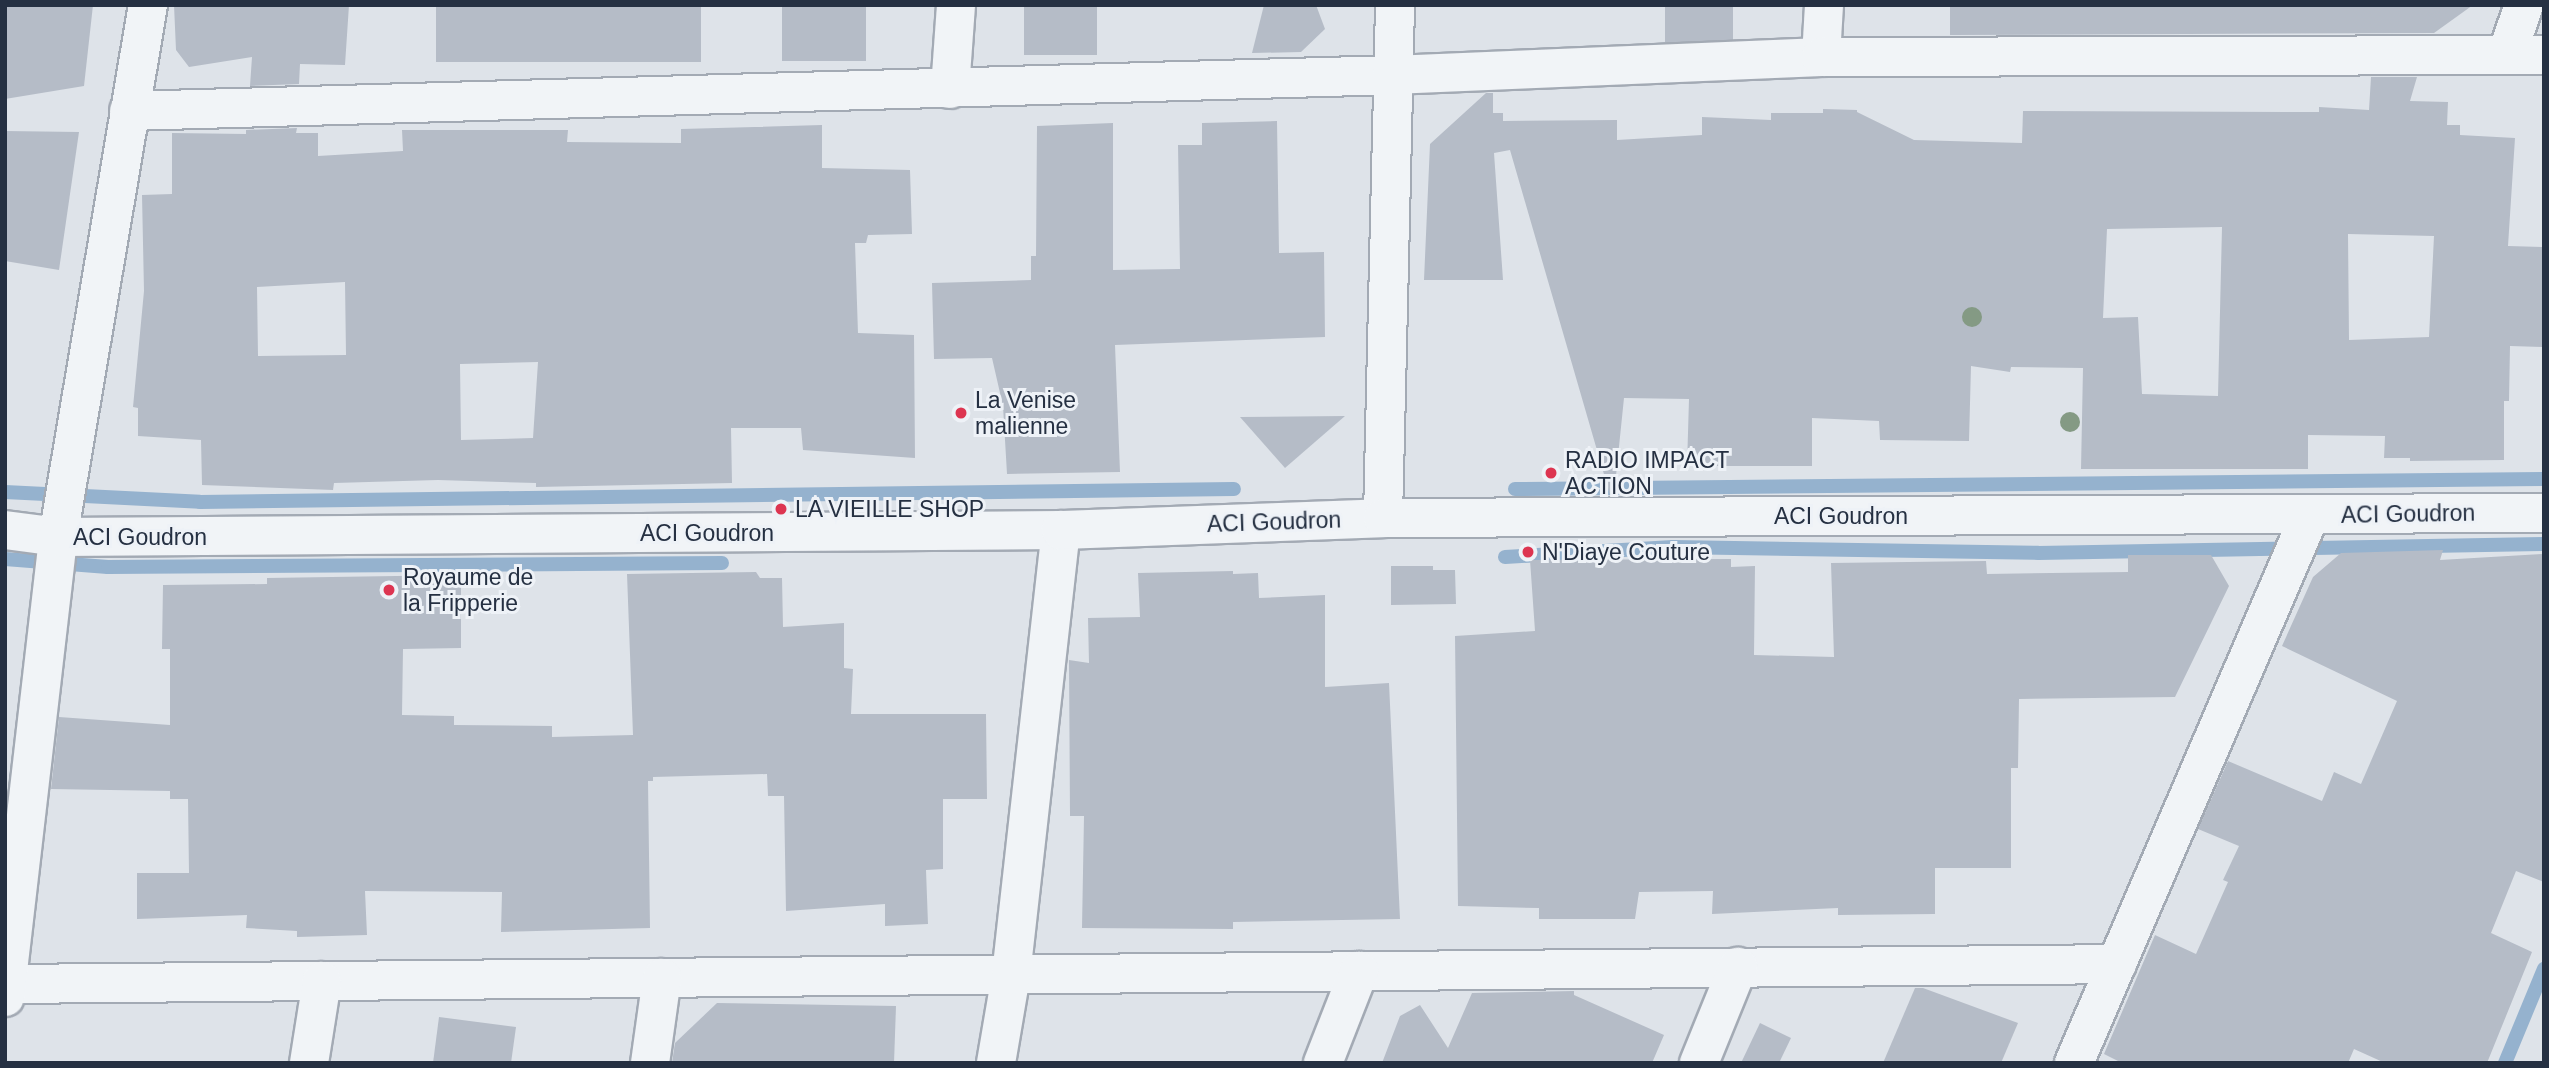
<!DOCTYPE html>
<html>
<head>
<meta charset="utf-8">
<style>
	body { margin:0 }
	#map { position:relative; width:2549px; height:1068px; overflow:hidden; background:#dee3e9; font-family:Helvetica,sans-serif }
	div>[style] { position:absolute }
	.stream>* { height:14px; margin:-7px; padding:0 7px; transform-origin:7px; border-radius:7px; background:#95b2ce }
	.building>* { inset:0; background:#b5bcc7; transform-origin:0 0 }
	.roads { filter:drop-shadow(2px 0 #a3aab4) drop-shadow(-2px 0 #a3aab4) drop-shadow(0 2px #a3aab4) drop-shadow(0 -2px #a3aab4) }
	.minor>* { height:38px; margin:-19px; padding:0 19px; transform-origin:19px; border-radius:19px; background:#f1f4f7 }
	.tertiary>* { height:38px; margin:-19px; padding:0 19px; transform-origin:19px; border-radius:19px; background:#f1f4f7 }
	.trees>* { width:20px; height:20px; margin:-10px; border-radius:50%; background:#849a84 }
	.dots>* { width:19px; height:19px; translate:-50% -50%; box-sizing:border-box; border:4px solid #eef2f7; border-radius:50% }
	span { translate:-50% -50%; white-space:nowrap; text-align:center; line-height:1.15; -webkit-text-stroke:6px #eef2f7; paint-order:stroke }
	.poi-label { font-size:23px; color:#253042 }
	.left { translate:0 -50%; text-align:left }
	.street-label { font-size:23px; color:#253042 }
	.frame { position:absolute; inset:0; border:7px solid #253042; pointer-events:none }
</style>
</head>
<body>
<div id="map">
	<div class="stream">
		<div style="left:1515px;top:489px;width:1029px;rotate:-0.56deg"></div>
		<div style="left:5px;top:492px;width:195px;rotate:2.9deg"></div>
		<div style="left:200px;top:502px;width:1034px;rotate:-0.72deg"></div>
		<div style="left:1505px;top:557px;width:168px;rotate:-3.4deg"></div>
		<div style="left:1673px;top:547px;width:365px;rotate:0.9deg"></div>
		<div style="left:2038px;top:553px;width:506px;rotate:-1.02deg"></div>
		<div style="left:5px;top:559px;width:103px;rotate:4.4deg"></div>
		<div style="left:108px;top:567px;width:614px;rotate:-0.37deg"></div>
		<div style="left:2505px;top:1063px;width:102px;rotate:-67.5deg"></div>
	</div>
	<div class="building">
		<div style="clip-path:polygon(5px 5px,93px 5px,84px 86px,5px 99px)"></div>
		<div style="clip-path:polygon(174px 5px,349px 5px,345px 65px,300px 64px,299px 84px,250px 86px,252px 57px,189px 67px,176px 50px)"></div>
		<div style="left:436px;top:5px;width:265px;height:57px"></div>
		<div style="left:782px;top:5px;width:84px;height:56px"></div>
		<div style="left:1024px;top:5px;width:73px;height:50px"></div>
		<div style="clip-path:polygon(1264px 5px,1316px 5px,1325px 29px,1301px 52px,1252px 53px)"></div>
		<div style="left:1665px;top:5px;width:68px;height:37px"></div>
		<div style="clip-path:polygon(1950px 5px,2473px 5px,2434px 33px,1950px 35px)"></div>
		<div style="clip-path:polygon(evenodd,2371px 77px,2417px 77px,2410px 101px,2448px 102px,2447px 125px,2460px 125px,2460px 135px,2515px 138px,2508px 246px,2544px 247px,2544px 347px,2510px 346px,2509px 401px,2504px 401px,2504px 460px,2410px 461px,2410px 458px,2384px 458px,2385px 436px,2308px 435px,2308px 469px,2081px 469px,2083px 368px,2011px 367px,2010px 372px,1971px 366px,1969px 441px,1880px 440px,1879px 421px,1812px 418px,1812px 466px,1687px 466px,1689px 399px,1624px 398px,1614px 495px,1610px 495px,1510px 150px,1494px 153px,1503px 280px,1424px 280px,1430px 144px,1486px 93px,1493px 93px,1493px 113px,1503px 113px,1503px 121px,1617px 120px,1617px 140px,1702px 135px,1702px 117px,1771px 120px,1771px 113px,1823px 113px,1823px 109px,1857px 110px,1857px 112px,1914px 140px,2022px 143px,2023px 111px,2319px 112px,2319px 107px,2369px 110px,2371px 77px,2222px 227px,2218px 396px,2142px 394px,2138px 317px,2103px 318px,2107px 229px,2222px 227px,2371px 77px,2348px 234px,2434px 236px,2429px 337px,2349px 340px,2348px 234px)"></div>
		<div style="clip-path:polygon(1277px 121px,1279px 253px,1324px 252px,1325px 337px,1115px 345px,1120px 472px,1007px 474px,1003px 406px,992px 358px,934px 359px,932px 283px,1031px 280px,1031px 256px,1036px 256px,1037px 126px,1113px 123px,1113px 270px,1180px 269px,1178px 145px,1202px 145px,1202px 123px)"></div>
		<div style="clip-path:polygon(evenodd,822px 125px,822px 168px,910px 170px,912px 234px,868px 235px,866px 243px,855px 243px,858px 333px,914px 335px,915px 458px,803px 450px,801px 428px,731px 428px,732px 483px,536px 487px,536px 483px,438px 480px,334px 483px,333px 490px,202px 485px,201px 440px,138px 436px,138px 408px,133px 407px,144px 291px,142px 195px,172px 194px,172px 133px,246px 134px,246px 130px,297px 128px,296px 133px,318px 133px,318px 156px,403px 151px,402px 130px,568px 130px,567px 142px,681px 143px,681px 129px,822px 125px,345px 282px,346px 355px,258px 356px,257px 287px,345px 282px,822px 125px,538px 362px,533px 438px,461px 440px,460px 364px,538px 362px)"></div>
		<div style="clip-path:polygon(5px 131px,79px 132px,59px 270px,5px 261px)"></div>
		<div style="clip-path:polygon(1345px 416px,1285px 468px,1240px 417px)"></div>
		<div style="clip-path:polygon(2443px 550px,2440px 560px,2544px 554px,2544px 882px,2516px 871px,2491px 933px,2532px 952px,2487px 1063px,2385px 1063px,2354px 1049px,2348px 1063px,2122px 1063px,2104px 1054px,2155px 935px,2196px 954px,2228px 882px,2223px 880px,2239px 846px,2198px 829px,2228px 761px,2322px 801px,2334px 772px,2361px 784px,2397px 701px,2282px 646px,2313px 577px,2341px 553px)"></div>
		<div style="clip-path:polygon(2128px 555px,2211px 555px,2229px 586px,2175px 697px,2019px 699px,2018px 768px,2011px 768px,2011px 868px,1935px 868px,1935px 914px,1838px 915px,1838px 908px,1712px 914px,1713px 891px,1639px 892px,1635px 919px,1539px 919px,1539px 908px,1458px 906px,1455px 636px,1535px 631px,1530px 560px,1731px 559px,1731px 567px,1755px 566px,1754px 655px,1834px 657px,1831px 563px,1986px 561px,1987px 574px,2128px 572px)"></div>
		<div style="clip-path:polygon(1391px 566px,1433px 566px,1433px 570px,1455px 570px,1456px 604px,1391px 605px)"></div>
		<div style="clip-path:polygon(1233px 571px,1233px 574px,1258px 573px,1259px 598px,1325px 595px,1325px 687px,1389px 683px,1400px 919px,1233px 922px,1233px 929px,1082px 928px,1084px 816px,1070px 816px,1069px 660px,1089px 663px,1088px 618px,1140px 617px,1138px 573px)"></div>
		<div style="clip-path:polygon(756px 572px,760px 578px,782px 578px,783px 627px,844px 623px,844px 668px,853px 669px,851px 714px,986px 714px,987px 799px,943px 799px,943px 869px,926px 870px,928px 924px,885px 926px,885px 904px,786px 911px,784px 796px,768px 796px,767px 774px,653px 777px,653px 781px,648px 781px,650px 928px,501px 932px,502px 892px,365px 891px,367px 935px,297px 937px,297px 931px,246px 928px,247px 915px,137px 919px,137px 873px,189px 873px,188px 799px,170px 799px,170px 791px,51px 789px,59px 717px,170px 725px,170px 649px,162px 649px,163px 585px,267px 584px,267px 578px,461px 575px,461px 648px,403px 649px,402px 715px,454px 716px,454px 725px,552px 726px,552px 737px,633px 735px,627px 574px)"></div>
		<div style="clip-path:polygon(1915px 988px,1923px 988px,2018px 1023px,2001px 1063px,1883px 1063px)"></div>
		<div style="clip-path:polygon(1574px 991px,1574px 995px,1664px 1035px,1652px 1063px,1382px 1063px,1400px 1016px,1420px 1005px,1448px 1048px,1472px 993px)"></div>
		<div style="clip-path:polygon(717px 1003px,896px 1006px,894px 1063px,672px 1063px,675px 1043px)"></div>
		<div style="clip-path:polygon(439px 1017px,516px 1027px,511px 1063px,433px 1063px)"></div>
		<div style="clip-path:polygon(1760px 1023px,1791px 1038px,1779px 1063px,1741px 1063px)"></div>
	</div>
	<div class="roads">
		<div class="minor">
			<div style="left:2507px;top:54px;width:52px;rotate:-70.9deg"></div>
			<div style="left:1821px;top:57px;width:52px;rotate:-86.7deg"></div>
			<div style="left:950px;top:89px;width:84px;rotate:-85.9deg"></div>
			<div style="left:129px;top:111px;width:1265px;rotate:-1.63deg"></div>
			<div style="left:1393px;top:75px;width:428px;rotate:-2.4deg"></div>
			<div style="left:1821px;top:57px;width:723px;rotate:-0.16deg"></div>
			<div style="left:1383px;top:518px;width:513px;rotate:-88.66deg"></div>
			<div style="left:7px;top:984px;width:2110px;rotate:-0.54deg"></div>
			<div style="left:5px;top:997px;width:463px;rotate:-83.4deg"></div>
			<div style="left:58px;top:537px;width:540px;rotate:-80.4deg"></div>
			<div style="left:309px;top:1063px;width:83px;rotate:-81deg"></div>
			<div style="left:650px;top:1063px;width:86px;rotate:-82deg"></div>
			<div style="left:996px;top:1063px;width:89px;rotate:-80.3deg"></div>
			<div style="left:1011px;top:975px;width:448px;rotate:-83.6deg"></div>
			<div style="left:1323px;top:1063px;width:99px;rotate:-68.6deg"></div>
			<div style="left:1699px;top:1063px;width:104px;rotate:-67.9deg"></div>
			<div style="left:2074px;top:1063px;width:597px;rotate:-66.7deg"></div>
		</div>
		<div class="tertiary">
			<div style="left:5px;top:530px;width:53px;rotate:7.5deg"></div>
			<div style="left:58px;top:537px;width:1003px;rotate:-0.4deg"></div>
			<div style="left:1061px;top:530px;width:322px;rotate:-2.1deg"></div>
			<div style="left:1383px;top:518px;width:1161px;rotate:-0.25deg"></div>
		</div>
	</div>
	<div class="trees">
		<div style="left:1972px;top:317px"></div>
		<div style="left:2070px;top:422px"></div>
	</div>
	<div class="dots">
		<div style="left:961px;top:413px;background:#dd3551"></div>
		<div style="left:1551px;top:473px;background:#dd3551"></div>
		<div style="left:781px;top:509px;background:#dd3551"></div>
		<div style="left:1528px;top:552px;background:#dd3551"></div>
		<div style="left:389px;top:590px;background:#dd3551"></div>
	</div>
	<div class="poi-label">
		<span class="left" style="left:975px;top:413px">La Venise<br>malienne</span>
		<span class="left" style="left:1565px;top:473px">RADIO IMPACT<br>ACTION</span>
		<span class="left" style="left:795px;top:509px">LA VIEILLE SHOP</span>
		<span class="left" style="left:1542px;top:552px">N'Diaye Couture</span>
		<span class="left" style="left:403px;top:590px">Royaume de<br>la Fripperie</span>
	</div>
	<div class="street-label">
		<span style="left:2408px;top:514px;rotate:-1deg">ACI Goudron</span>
		<span style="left:1841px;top:516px">ACI Goudron</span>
		<span style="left:1274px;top:522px;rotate:-2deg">ACI Goudron</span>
		<span style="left:707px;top:533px">ACI Goudron</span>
		<span style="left:140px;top:537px">ACI Goudron</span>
	</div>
	<div class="frame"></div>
</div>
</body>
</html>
